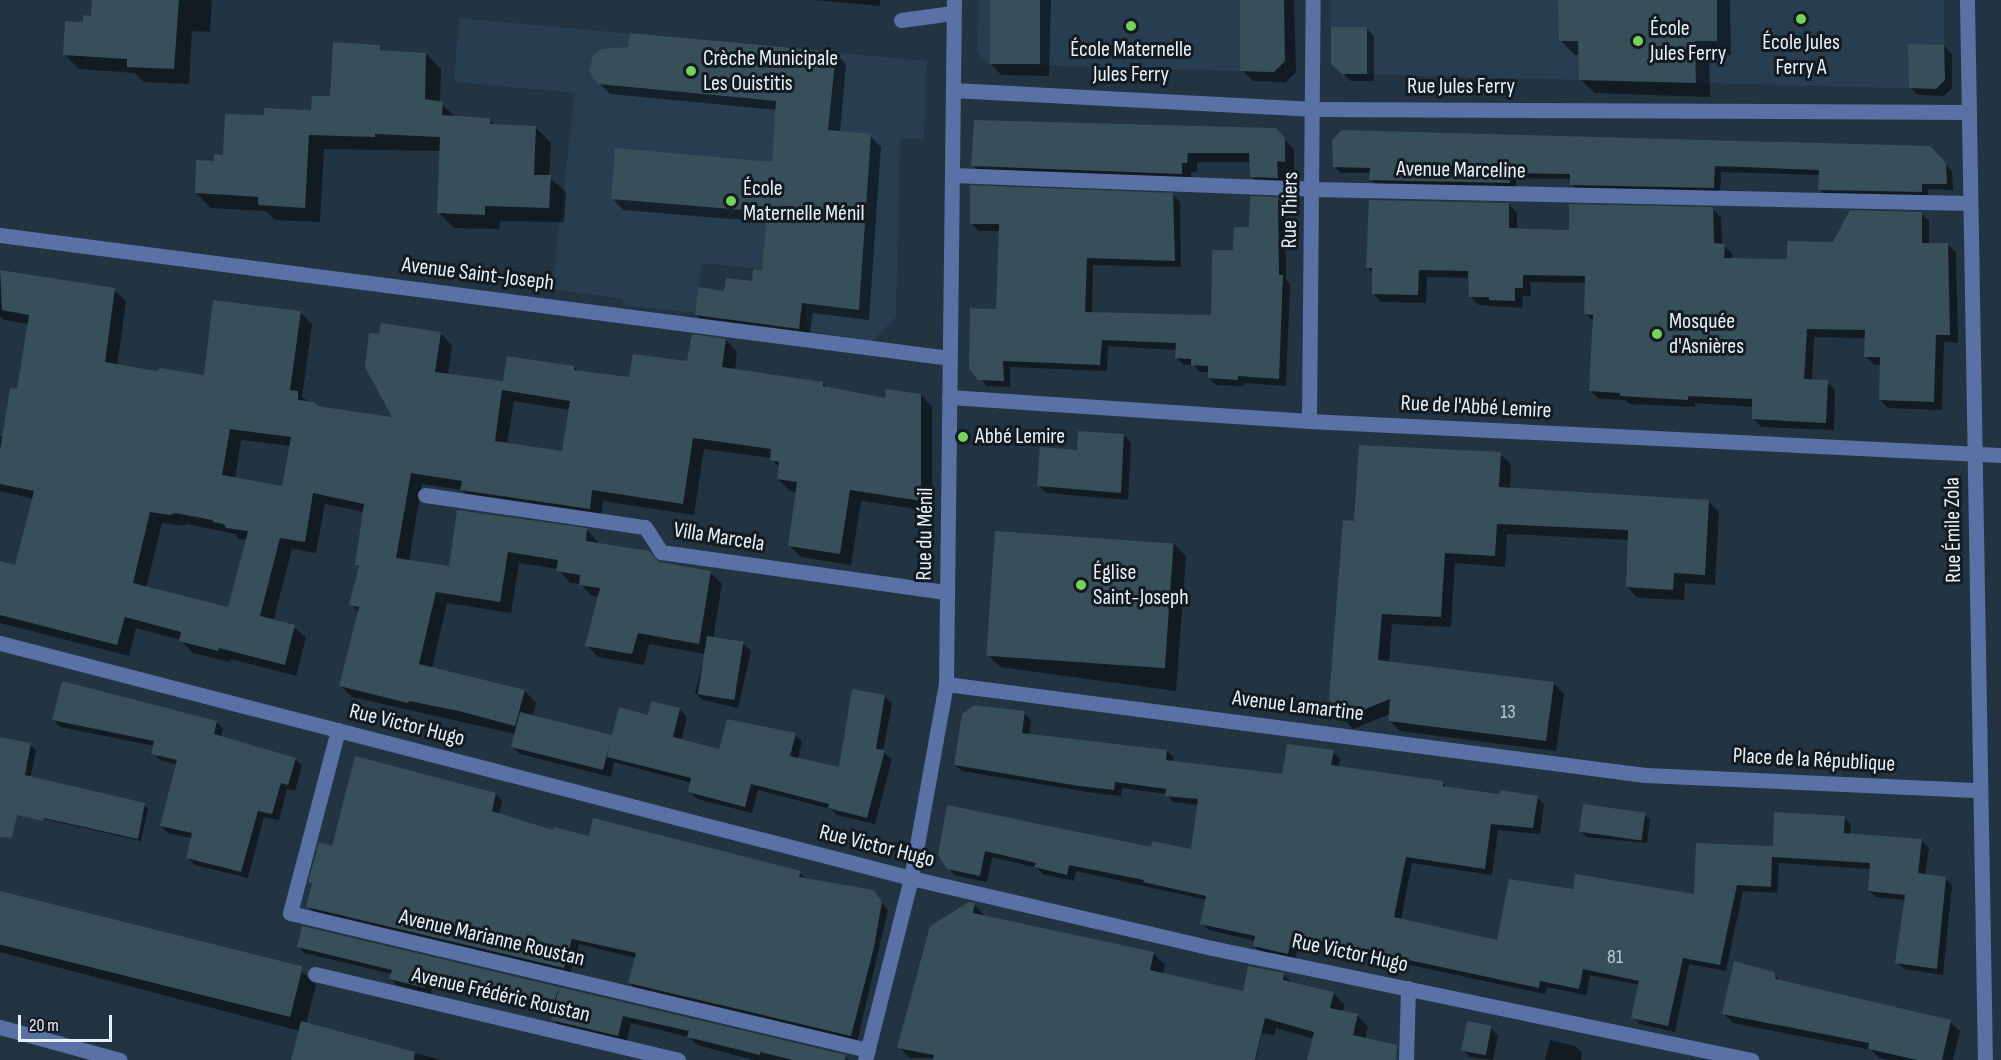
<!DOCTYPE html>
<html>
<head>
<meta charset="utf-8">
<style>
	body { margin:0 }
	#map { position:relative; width:2001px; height:1060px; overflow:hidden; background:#223341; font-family:"Sofia Sans Condensed",sans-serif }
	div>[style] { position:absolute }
	.built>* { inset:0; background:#273e50 }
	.shadow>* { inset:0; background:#0007 }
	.building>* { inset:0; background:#374f58; transform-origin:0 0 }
	.lane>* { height:15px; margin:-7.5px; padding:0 7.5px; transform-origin:7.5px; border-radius:7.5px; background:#5971a4 }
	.street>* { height:15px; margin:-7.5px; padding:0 7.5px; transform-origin:7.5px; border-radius:7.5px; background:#5971a4 }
	.dots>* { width:16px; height:16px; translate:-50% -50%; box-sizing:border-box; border:3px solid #131a20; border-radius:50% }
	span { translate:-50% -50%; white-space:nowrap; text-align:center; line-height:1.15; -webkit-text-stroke:6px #131a20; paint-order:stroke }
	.number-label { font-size:20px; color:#bac8d2 }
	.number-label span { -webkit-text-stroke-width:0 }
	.poi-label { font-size:22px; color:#e6f1fa }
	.left { translate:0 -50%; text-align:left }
	.street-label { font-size:22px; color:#e6f1fa }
	.scale { position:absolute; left:18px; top:1015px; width:94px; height:27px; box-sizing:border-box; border:3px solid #e6f1fa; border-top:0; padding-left:8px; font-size:18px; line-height:21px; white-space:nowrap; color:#e6f1fa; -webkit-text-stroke:4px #131a20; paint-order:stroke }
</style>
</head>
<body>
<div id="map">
	<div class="built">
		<div style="clip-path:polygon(978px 0,1284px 0,1274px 72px,988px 64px,977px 52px)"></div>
		<div style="clip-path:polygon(1331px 0,1944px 0,1945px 80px,1936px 89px,1342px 74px,1331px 64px)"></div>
		<div style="clip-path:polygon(459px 18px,927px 61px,924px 139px,900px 139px,896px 317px,872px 341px,804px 330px,810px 274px,702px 263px,695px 313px,623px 305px,623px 299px,552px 289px,575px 93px,454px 82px)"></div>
	</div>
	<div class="shadow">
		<div style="clip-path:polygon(94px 0,212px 0,210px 32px,192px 31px,189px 84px,144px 82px,135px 73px,79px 69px,64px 54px,84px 23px,92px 17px)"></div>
		<div style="clip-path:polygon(815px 0,880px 0,880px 6px)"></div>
		<div style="clip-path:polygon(991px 0,1051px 0,1049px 76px,1001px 75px,990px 63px)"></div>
		<div style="clip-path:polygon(1241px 0,1294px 0,1296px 72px,1286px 82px,1253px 81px,1242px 70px)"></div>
		<div style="clip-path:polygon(1560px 0,1730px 0,1731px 55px,1709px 55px,1710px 97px,1595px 93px,1580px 79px,1580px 55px,1575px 55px,1561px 41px)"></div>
		<div style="clip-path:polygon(1366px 28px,1374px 36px,1374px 81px,1351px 81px,1333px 63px)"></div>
		<div style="clip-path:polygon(1944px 46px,1952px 54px,1952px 88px,1944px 96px,1918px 95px,1910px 87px)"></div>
		<div style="clip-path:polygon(379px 47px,384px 52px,426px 54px,441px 69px,440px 103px,457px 118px,489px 120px,496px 126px,536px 128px,551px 143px,549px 177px,566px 192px,564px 222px,500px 221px,499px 229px,454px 228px,439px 213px,441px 151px,324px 149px,320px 222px,275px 220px,266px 211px,211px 208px,196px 193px,215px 162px,225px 156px,265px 116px,313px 112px,331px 97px)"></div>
		<div style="clip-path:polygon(835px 53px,846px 64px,840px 133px,870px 136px,881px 147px,869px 320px,813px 313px,809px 339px,707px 326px,696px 315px,726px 293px,753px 283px,764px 271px,768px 222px,623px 210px,613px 199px,773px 164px,777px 110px,610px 94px,599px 83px)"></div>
		<div style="clip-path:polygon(1275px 130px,1294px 149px,1294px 171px,1287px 171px,1287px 187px,1261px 186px,1251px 176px,1251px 162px,1197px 162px,1197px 172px,1191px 172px,1191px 183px,983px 175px,973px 165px)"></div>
		<div style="clip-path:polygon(1929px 148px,1952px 171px,1953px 190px,1928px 189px,1928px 198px,1826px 196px,1820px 189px,1820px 175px,1721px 172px,1720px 194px,1578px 191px,1571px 184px,1571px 179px,1516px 178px,1516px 189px,1377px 186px,1371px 180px,1371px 173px,1341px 173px,1334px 166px)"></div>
		<div style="clip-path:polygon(1173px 195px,1180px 202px,1181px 267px,1093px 265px,1092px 313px,1212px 317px,1234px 252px,1277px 199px,1285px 206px,1286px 280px,1290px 284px,1286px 386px,1245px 383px,1244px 386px,1216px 385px,1209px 378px,1209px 372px,1200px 372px,1194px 365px,1184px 365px,1177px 358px,1177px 350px,1108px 346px,1107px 371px,1010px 367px,1010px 387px,987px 386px,980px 378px,998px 310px,1000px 231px,979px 231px,972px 224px)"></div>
		<div style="clip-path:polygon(1509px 204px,1517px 213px,1517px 230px,1571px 231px,1712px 209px,1721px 217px,1722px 245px,1732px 253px,1732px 259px,1788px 261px,1921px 213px,1929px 221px,1929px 244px,1947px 244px,1956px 252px,1958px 343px,1944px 342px,1942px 410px,1888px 408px,1880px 400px,1881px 365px,1874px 365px,1865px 356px,1866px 338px,1814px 337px,1812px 381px,1827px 382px,1835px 390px,1834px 430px,1761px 427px,1753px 418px,1754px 407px,1695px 403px,1695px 407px,1629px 404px,1626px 400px,1599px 399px,1590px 390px,1594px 322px,1585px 313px,1586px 283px,1530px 282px,1531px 296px,1523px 296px,1522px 308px,1479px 305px,1470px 296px,1470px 278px,1427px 277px,1426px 303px,1381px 302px,1373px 293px,1373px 273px,1367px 267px)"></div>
		<div style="clip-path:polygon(evenodd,0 273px,114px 290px,126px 301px,117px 366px,156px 373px,205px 377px,300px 312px,312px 324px,302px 397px,317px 408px,394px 419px,440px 333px,452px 345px,448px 375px,505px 383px,574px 367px,579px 372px,630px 378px,689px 363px,726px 340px,737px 352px,735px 370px,823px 383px,829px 389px,886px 399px,921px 395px,932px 407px,932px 511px,861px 501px,851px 565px,801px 557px,789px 545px,797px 492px,790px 491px,778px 479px,780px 468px,771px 458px,704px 449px,694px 515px,603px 501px,601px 520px,474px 502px,462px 490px,422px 484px,409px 561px,450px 568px,587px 530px,598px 542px,598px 545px,658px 563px,710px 572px,722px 584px,713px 639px,743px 644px,751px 651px,738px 708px,703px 700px,695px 693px,705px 654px,649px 644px,644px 665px,598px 657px,587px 645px,599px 597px,592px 596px,581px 584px,570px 583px,558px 569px,519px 563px,511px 613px,447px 603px,432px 668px,525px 691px,536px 703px,533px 716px,613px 737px,649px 717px,680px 709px,687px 717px,681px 741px,720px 751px,795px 735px,802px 742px,798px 759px,840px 769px,884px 696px,892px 703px,883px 752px,892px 759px,875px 824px,837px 815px,831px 809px,758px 790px,752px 813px,697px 799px,690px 792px,692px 783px,614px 762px,611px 777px,520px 754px,512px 746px,516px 734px,352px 697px,341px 686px,359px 613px,351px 604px,360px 568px,356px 565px,364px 512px,325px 504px,316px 553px,292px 549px,273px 621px,294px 627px,306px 638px,296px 676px,231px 659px,230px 662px,193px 653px,181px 640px,136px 628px,129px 656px,0 623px,0 563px,16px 567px,33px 499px,0 491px,0 436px,4px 437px,18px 391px,29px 324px,4px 320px,0 317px,0 273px,514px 401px,570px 410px,563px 452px,507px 444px,514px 401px,0 273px,241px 440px,291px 446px,283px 488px,235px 479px,241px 440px,0 273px,162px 523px,183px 526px,187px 524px,235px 534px,239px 539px,247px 540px,229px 609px,146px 588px,162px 523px)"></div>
		<div style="clip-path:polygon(1124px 435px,1131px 443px,1128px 500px,1046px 493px,1038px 485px,1078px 452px)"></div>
		<div style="clip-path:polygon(1500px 454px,1511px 464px,1510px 489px,1708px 501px,1719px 512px,1715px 585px,1685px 583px,1684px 600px,1638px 598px,1627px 587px,1629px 540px,1507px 534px,1505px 567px,1455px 563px,1451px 627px,1392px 624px,1389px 663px,1553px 683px,1564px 694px,1556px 751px,1400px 731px,1389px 720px,1390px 714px,1353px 729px,1332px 705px,1330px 699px,1356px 523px)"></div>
		<div style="clip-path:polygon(1174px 544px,1186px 556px,1176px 691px,1000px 667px,988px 655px)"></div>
		<div style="clip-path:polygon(1024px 713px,1031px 720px,1029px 736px,1167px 751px,1174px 758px,1173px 762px,1283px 776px,1333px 752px,1340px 759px,1338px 768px,1443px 783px,1449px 789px,1500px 796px,1537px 797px,1544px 804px,1540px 834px,1498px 830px,1492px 875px,1412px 863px,1401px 920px,1498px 941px,1574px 890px,1695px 896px,1774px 848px,1844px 817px,1851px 824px,1850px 835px,1922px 841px,1929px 848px,1925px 876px,1945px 878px,1952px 885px,1943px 975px,1904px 969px,1897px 962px,1906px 900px,1876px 897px,1869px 891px,1871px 869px,1779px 863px,1777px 893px,1743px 891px,1726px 971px,1689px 964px,1675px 1032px,1640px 1024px,1633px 1017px,1640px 985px,1590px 975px,1586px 995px,1547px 987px,1545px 994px,1299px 941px,1295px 960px,1261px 953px,1254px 946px,1256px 941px,1209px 930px,1202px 923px,1207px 900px,1076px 871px,1074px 881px,1043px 874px,1037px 868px,992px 857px,987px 882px,955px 875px,948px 868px,948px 806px,1152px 849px,1192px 851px,1199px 805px,1173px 802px,1167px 794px,1122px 788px,1121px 796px,1087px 792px,962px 771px,955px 765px)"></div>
		<div style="clip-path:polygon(54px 720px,217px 722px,223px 729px,221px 738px,295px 759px,302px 766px,295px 791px,287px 789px,279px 820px,264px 817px,248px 878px,195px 865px,188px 858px,192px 838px,168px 833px,161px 826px,178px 765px,160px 760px,153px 753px,155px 746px,60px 727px)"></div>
		<div style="clip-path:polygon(0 738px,30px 745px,36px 750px,26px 800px,0 794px)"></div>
		<div style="clip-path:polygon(496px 794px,502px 801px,499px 815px,554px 832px,800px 873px,807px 880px,873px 891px,888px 910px,857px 1042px,636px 989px,629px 983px,636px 958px,579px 944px,570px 974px,314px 913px,308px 906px,313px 884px,310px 881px,334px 848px)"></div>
		<div style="clip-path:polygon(144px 805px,148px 808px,141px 841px,31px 816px)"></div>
		<div style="clip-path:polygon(1645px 815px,1650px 820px,1647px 843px,1587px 837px,1581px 832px)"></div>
		<div style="clip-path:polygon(0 892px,301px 971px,316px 985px,306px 1024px,441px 1060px,292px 1060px,300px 1031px,0 952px)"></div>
		<div style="clip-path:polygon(974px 904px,985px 917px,1153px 953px,1165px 965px,1163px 974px,1244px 993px,1283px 974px,1293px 984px,1333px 993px,1344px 1004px,1343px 1012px,1357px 1015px,1368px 1027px,1365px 1039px,1393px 1060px,1309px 1060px,1314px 1039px,1276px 1028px,1274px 1035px,1262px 1033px,1256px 1060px,910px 1058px,899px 1047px)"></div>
		<div style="clip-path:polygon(298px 947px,558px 988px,845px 1056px,849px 1060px,754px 1060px,697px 1045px,689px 1037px,631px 1023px,626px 1043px,561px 1028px,553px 1019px,555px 1009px,434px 982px,431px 994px,397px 985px,391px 979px,392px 974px,305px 953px)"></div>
		<div style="clip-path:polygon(1773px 973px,1782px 982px,1950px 1022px,1960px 1031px,1953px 1060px,1889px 1060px,1879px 1058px,1871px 1050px,1733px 1023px,1724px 1014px)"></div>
		<div style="clip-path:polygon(1491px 1028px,1498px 1036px,1493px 1060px,1470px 1057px,1463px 1049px)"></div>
		<div style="clip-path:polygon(1550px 1040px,1575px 1046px,1582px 1053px,1581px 1060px,1545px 1060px)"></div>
	</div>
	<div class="building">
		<div style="clip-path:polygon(92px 0,179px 0,174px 69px,127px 67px,127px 59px,63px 55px,65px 21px,83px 22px,83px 15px,91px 16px)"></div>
		<div style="left:990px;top:0;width:50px;height:64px"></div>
		<div style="clip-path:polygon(1240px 0,1284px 0,1285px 61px,1274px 72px,1240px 71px)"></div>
		<div style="clip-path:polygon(1558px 0,1717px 0,1717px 41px,1695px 41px,1696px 83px,1579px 80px,1578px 41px,1559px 41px)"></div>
		<div style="clip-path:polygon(1331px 27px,1367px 27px,1367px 74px,1342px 74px,1331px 64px)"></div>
		<div style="clip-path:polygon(630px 33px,836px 52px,828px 130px,871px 134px,859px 310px,802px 303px,799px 329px,695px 315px,698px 287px,724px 291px,726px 278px,752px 281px,753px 269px,762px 270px,767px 212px,611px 199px,615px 148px,772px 162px,776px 101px,598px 84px,589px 71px,593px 55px,602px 49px,628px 47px)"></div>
		<div style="clip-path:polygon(333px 42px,380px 45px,380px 50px,426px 53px,425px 99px,443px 102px,442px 115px,490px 118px,490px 124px,536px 126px,534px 175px,551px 175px,549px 208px,485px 206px,485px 215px,437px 213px,440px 137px,375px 134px,375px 137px,309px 135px,305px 208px,258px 205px,258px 197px,195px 193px,196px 160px,214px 161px,214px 154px,223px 155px,225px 114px,264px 115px,264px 108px,311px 110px,312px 96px,330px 96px)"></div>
		<div style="clip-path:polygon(1908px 44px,1944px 45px,1945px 80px,1936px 89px,1909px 88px)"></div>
		<div style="clip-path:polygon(974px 120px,1276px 128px,1285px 138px,1285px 162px,1277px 161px,1278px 178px,1250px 177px,1249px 153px,1188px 153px,1187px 163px,1182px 163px,1182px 174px,971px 166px)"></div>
		<div style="clip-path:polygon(1342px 130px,1930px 146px,1946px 163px,1947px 184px,1922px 184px,1922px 192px,1818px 190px,1819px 170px,1715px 166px,1714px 188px,1570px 185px,1570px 174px,1510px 173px,1510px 183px,1369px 180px,1370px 168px,1333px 167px,1332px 140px)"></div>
		<div style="clip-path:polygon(970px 185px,1173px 193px,1175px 261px,1087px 258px,1085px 312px,1211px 315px,1212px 250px,1233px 250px,1234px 227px,1249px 227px,1250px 196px,1278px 197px,1279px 275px,1283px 275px,1279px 379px,1238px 376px,1238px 380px,1208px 378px,1208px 366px,1191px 365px,1191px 359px,1175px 358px,1176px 343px,1102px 340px,1100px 365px,1003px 361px,1004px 381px,978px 380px,969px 369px,970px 308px,996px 309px,999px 224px,970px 224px)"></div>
		<div style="clip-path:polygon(1369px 200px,1509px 203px,1509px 228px,1569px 230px,1569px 204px,1713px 207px,1714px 243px,1725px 244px,1724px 258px,1787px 259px,1787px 241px,1833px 242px,1850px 210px,1922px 212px,1922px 243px,1948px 243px,1950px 335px,1936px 335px,1934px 402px,1879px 400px,1880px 357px,1864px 357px,1865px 330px,1807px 329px,1804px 379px,1828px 380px,1826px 423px,1752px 419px,1752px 399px,1688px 396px,1688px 400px,1620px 396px,1620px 393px,1589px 391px,1593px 315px,1584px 314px,1585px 276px,1523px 275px,1523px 288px,1515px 288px,1515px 301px,1489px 300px,1489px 297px,1469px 297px,1468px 271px,1419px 270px,1418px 295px,1372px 294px,1372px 268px,1366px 268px)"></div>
		<div style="clip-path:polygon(evenodd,0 270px,115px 288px,105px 362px,156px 371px,160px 368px,204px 375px,213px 300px,301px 311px,290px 390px,298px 391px,298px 400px,314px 402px,317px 406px,392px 417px,365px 367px,369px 333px,379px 334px,381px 323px,441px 332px,435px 372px,503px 381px,507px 356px,574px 366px,574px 370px,629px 377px,633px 354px,687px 361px,692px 334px,726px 339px,722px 367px,823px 382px,823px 386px,885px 398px,886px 389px,921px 394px,921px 501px,850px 490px,840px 554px,788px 546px,797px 482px,777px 479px,779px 462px,770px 460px,771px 449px,693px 438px,683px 504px,592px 490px,590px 509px,460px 490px,462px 481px,411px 473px,396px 558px,449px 566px,457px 510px,587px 528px,586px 541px,649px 551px,659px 562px,711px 571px,699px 644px,638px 633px,632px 654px,585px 646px,600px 588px,579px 585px,580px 575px,556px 571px,558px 560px,508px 552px,500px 602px,436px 592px,419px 664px,525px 690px,515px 726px,459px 711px,409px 701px,408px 703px,339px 686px,359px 607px,349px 605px,359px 566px,355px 565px,364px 504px,313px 493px,305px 542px,280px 538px,260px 616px,295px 625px,285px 665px,219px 648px,218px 651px,179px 641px,181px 632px,125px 617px,117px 645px,0 615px,0 561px,15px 565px,34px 491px,0 484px,0 450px,10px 388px,17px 389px,29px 315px,2px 310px,0 270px,502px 390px,570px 401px,562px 451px,495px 441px,502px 390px,0 270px,230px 429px,291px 437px,282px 486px,222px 475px,230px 429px,0 270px,150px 512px,170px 515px,175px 513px,213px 520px,213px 522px,224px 524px,226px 528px,248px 531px,228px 607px,133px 583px,150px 512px)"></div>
		<div style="clip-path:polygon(1078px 431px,1124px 434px,1121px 493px,1037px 486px,1040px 447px,1077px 450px)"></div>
		<div style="clip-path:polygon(1359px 445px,1501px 452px,1499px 487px,1709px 500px,1705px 575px,1674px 573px,1673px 590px,1626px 587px,1628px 530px,1497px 524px,1495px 556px,1445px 553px,1441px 617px,1382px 614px,1378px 660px,1554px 682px,1546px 741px,1388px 721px,1390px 699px,1341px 719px,1329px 699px,1343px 520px,1354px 521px)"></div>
		<div style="left:995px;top:531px;width:179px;height:125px;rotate:4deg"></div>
		<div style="left:707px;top:636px;width:37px;height:59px;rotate:9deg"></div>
		<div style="clip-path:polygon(62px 681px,217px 721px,214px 734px,296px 758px,288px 785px,281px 783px,272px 814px,258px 811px,241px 872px,186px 858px,192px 833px,160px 826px,177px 760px,151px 754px,154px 741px,52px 720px)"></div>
		<div style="clip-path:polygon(852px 689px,885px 695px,876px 749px,885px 750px,867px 818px,828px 808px,829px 804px,751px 784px,745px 807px,688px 792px,691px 778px,607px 757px,611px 740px,603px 770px,511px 747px,520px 712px,612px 735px,619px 707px,648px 715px,651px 701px,680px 708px,673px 737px,719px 749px,727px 719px,796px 733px,790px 756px,839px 767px)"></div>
		<div style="clip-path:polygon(974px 705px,1025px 711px,1022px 733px,1167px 750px,1166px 760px,1282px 774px,1287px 744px,1334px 750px,1331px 765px,1443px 781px,1443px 786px,1499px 794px,1500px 790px,1538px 796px,1533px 828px,1491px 824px,1485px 869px,1406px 857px,1394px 917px,1497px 940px,1509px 879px,1573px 889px,1575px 874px,1694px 894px,1696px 843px,1773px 846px,1774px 812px,1845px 816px,1844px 833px,1922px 839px,1918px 873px,1946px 877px,1937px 969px,1895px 963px,1905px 895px,1868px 891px,1870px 863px,1772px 857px,1771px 887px,1737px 885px,1720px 965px,1683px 958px,1668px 1026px,1631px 1018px,1639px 981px,1583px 969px,1579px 989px,1540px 981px,1539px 988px,1292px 935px,1288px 954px,1253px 946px,1255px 936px,1200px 924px,1206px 896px,1143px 882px,1144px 880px,1069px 865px,1067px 875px,1034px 867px,1036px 863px,985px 851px,980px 876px,947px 869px,938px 855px,947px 805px,1151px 847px,1152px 841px,1191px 849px,1198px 799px,1165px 796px,1166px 789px,1115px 782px,1114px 790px,1079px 786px,954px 765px,962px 714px)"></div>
		<div style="clip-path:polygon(0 737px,31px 743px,25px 775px,145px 803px,138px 839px,44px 818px,43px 821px,17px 815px,12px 838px,0 837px)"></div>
		<div style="clip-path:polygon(355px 756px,496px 793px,492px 811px,553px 830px,554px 827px,589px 836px,593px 818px,801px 871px,799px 877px,874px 890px,882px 902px,874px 947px,851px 1036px,628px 983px,636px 953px,572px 939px,564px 968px,306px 907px,312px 883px,308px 882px,319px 842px,332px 846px)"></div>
		<div style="left:1583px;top:804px;width:63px;height:28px;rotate:8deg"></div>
		<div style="left:0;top:891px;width:312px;height:52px;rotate:14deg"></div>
		<div style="clip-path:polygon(969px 902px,975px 903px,973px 913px,1154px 952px,1150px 970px,1243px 991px,1248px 966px,1284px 973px,1283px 980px,1334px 992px,1330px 1008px,1358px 1014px,1353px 1035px,1397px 1045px,1396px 1060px,1307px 1060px,1314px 1032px,1265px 1018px,1255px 1060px,933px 1060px,934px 1055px,897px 1048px,930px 926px)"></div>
		<div style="clip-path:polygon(302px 926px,559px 987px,553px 1005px,428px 977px,425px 988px,389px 979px,392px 970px,297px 947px)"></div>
		<div style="clip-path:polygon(1734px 961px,1774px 972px,1776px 979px,1951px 1020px,1942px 1060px,1918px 1060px,1868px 1049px,1869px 1043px,1722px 1014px)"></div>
		<div style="clip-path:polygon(559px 987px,846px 1055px,845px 1060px,793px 1060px,760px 1052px,760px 1055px,687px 1037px,689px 1031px,623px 1016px,618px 1036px,551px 1020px)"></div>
		<div style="clip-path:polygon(301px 1021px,415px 1052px,414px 1060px,291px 1060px)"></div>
		<div style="left:1467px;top:1021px;width:25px;height:30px;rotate:11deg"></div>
	</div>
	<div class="lane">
		<div style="left:901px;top:20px;width:52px;rotate:-7.7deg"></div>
		<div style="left:338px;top:730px;width:189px;rotate:104.7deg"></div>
		<div style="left:290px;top:913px;width:594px;rotate:13.33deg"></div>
		<div style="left:315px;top:974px;width:373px;rotate:13.3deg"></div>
	</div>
	<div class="street">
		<div style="left:1967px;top:0;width:1060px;rotate:89.03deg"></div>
		<div style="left:953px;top:90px;width:361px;rotate:3deg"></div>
		<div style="left:1314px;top:109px;width:655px;rotate:0.26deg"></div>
		<div style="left:952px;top:175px;width:360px;rotate:2.2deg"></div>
		<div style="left:1312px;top:189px;width:658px;rotate:1.22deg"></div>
		<div style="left:0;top:235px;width:957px;rotate:7.38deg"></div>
		<div style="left:949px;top:397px;width:361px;rotate:3.8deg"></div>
		<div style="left:1309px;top:421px;width:693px;rotate:2.81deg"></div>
		<div style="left:1309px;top:421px;width:421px;rotate:-89.5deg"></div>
		<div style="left:425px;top:495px;width:222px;rotate:8.3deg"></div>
		<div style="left:645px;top:527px;width:30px;rotate:57deg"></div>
		<div style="left:661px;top:552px;width:289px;rotate:8deg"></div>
		<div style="left:0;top:643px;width:941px;rotate:14.46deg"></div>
		<div style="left:911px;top:878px;width:309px;rotate:13.1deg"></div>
		<div style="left:1212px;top:948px;width:551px;rotate:11.74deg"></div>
		<div style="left:946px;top:684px;width:705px;rotate:7.42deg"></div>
		<div style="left:1645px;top:775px;width:335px;rotate:2.6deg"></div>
		<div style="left:0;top:1027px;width:124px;rotate:15.4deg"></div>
		<div style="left:865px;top:1060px;width:188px;rotate:-75.8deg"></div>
		<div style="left:911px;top:878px;width:197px;rotate:-79.8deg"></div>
		<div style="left:946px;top:684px;width:684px;rotate:-89.33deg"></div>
		<div style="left:1406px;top:1060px;width:72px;rotate:-88.4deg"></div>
	</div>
	<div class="dots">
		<div style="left:1801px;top:19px;background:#75d25b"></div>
		<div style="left:1131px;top:26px;background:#75d25b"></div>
		<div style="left:1638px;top:41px;background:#75d25b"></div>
		<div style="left:691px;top:71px;background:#75d25b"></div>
		<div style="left:731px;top:201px;background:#75d25b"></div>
		<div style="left:1657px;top:334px;background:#75d25b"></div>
		<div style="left:963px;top:437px;background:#75d25b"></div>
		<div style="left:1081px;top:585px;background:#75d25b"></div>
	</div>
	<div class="number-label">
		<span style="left:1508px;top:712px">13</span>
		<span style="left:1615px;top:957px">81</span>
	</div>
	<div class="poi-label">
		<span class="left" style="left:1650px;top:41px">École<br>Jules Ferry</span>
		<span style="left:1801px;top:55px">École Jules<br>Ferry A</span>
		<span style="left:1131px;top:62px">École Maternelle<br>Jules Ferry</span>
		<span class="left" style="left:703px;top:71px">Crèche Municipale<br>Les Ouistitis</span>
		<span class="left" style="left:743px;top:201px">École<br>Maternelle Ménil</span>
		<span class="left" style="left:1669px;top:334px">Mosquée<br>d'Asnières</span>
		<span class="left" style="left:975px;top:437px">Abbé Lemire</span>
		<span class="left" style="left:1093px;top:585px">Église<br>Saint-Joseph</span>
	</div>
	<div class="street-label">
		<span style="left:1461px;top:87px">Rue Jules Ferry</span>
		<span style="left:1461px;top:170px;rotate:1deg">Avenue Marceline</span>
		<span style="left:1290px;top:210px;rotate:-89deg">Rue Thiers</span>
		<span style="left:478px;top:274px;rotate:7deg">Avenue Saint-Joseph</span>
		<span style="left:1476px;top:407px;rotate:3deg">Rue de l'Abbé Lemire</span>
		<span style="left:1953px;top:530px;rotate:-91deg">Rue Émile Zola</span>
		<span style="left:925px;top:534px;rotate:-89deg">Rue du Ménil</span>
		<span style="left:719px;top:537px;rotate:9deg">Villa Marcela</span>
		<span style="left:1298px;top:706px;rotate:7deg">Avenue Lamartine</span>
		<span style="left:407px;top:725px;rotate:14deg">Rue Victor Hugo</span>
		<span style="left:1814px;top:760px;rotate:3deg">Place de la République</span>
		<span style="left:877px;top:846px;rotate:14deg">Rue Victor Hugo</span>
		<span style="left:492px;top:938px;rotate:13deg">Avenue Marianne Roustan</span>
		<span style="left:1350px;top:953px;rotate:12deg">Rue Victor Hugo</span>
		<span style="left:501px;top:995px;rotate:13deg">Avenue Frédéric Roustan</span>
	</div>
	<div class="scale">20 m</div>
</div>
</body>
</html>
